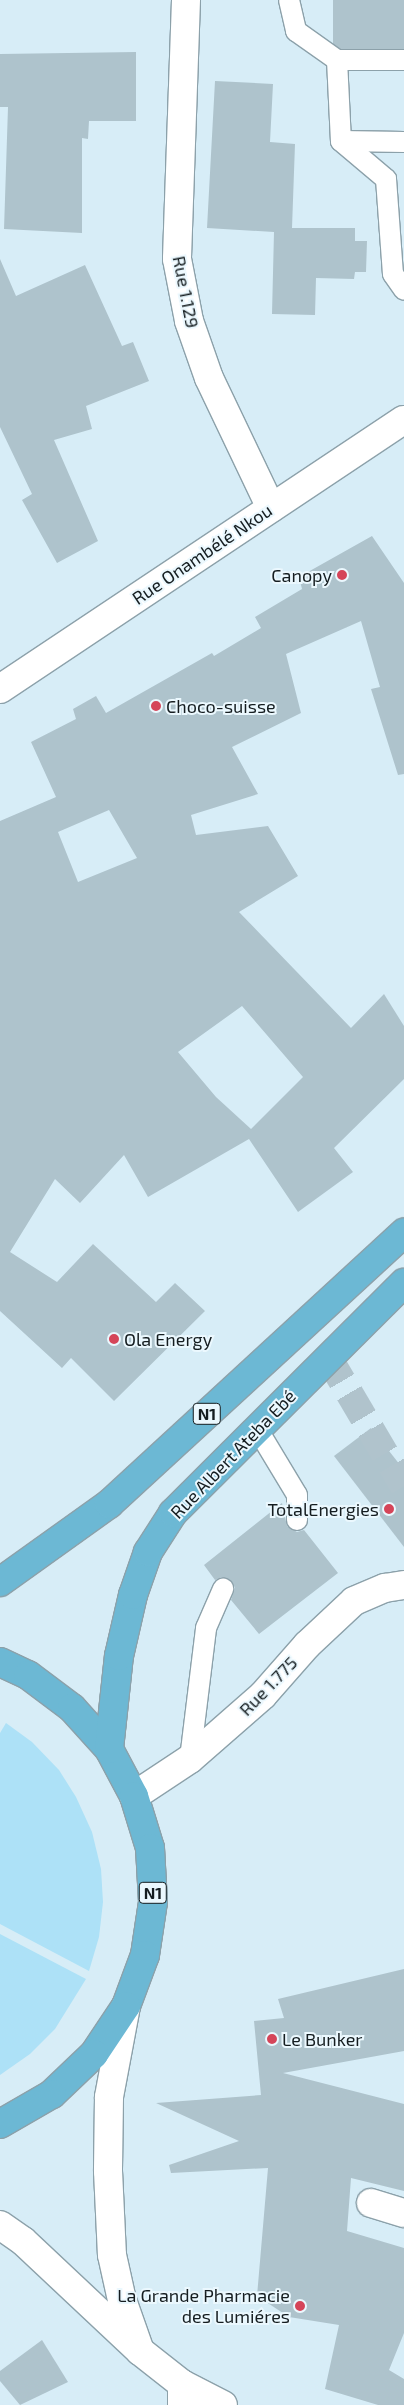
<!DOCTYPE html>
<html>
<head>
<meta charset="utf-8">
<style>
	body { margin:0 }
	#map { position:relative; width:404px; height:2405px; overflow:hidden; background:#d7edf7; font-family:"Exo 2",sans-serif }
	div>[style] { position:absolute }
	.green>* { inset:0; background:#ade1f7 }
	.building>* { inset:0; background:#aec3cc; transform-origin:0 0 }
	.minor-tunnel>* { height:28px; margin-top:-14px; transform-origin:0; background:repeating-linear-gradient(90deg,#b0c3cc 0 28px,transparent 0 42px) }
	.roads { filter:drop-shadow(1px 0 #8ca1aa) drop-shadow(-1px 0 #8ca1aa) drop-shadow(0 1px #8ca1aa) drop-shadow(0 -1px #8ca1aa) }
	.service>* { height:20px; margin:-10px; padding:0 10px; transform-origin:10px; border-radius:10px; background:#fff }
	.minor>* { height:28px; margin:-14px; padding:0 14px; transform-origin:14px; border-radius:14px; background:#fff }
	.tertiary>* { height:28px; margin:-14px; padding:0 14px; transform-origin:14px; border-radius:14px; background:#fff }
	.secondary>* { height:28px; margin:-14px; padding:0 14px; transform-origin:14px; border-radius:14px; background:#fff }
	.trunk>* { height:28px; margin:-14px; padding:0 14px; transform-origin:14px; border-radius:14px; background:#6cb8d4 }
	.dots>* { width:14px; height:14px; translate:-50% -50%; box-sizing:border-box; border:2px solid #ebf8fe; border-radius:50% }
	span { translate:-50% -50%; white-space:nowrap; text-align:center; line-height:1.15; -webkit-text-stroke:4px #ebf8fe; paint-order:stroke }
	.shield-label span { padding:1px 4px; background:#ebf8fe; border:1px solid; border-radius:4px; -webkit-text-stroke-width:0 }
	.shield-label { font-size:16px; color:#151d20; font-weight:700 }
	.street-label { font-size:18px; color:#151d20 }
	.poi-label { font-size:18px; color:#151d20 }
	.right { translate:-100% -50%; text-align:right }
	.left { translate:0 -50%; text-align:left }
</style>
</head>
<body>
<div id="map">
	<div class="green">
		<div style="clip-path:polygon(6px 1723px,32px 1742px,59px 1770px,76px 1797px,92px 1832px,101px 1869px,103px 1902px,99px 1937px,89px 1971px,0 1924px,0 1733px)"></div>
		<div style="clip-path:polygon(0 1934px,86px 1979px,55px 2029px,30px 2054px,0 2075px)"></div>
	</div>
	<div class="building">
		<div style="left:333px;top:0;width:71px;height:49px"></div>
		<div style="clip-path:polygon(136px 52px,136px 121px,89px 121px,88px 139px,82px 138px,82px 233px,4px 229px,8px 107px,0 107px,0 54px)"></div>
		<div style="clip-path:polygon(215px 81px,273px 84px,270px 142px,295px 144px,292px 228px,355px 228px,355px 241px,367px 241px,366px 272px,355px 272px,354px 279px,316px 278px,315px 315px,272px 314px,274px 232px,207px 228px)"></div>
		<div style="clip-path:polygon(0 259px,16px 296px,85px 265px,122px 346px,133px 342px,149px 381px,86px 406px,92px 429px,54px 440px,98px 541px,57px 563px,22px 500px,32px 494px,0 427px)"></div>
		<div style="clip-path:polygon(evenodd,372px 536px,404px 583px,404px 774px,398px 775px,371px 689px,380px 687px,361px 621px,286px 654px,301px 713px,232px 747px,258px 794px,191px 815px,196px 835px,268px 826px,298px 876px,239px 912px,351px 1028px,384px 994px,404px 1026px,404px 1079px,334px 1148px,353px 1172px,298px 1212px,249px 1139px,148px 1197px,124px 1155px,80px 1203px,55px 1179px,10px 1252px,57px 1282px,93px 1244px,156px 1302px,175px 1283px,205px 1311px,114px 1401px,71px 1358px,62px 1368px,0 1311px,0 821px,56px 797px,31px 742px,76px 719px,73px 709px,96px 696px,106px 713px,212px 653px,214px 656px,261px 628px,255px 617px,302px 589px,299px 577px,372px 536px,109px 810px,137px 858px,78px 882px,58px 832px,109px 810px,372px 536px,242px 1006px,303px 1077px,251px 1129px,216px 1097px,178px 1052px,242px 1006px)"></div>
		<div style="clip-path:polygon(371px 1428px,404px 1470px,404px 1547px,334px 1456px)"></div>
		<div style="clip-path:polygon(282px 1503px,287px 1526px,297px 1532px,304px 1530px,338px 1573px,259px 1634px,231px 1600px,235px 1588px,232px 1582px,222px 1577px,215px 1580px,204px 1565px)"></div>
		<div style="clip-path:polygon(404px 1969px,404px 2051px,283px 2073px,404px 2104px,404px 2191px,351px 2178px,347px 2231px,404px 2248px,404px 2333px,389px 2370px,404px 2379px,404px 2405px,378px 2405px,325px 2389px,339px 2325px,289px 2317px,257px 2296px,268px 2168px,171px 2173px,169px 2165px,239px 2141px,156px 2103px,261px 2095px,254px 2021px,284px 2018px,278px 1999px)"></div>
		<div style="clip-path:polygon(42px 2340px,68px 2382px,20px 2405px,0 2381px,0 2371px)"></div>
	</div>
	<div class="minor-tunnel">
		<div style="left:328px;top:1357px;width:150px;rotate:59.5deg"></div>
	</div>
	<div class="roads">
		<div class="service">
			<div style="left:289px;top:0;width:32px;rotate:77deg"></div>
			<div style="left:296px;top:31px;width:50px;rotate:35.3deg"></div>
			<div style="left:337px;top:60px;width:81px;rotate:87.2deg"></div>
			<div style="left:341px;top:141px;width:63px;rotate:0.9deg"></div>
			<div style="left:337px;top:60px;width:67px"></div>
			<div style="left:341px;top:141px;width:59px;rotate:40.2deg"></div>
			<div style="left:386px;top:179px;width:95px;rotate:85.8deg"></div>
			<div style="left:393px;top:274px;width:19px;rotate:55deg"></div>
			<div style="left:256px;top:1427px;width:79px;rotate:58.9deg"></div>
			<div style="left:297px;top:1495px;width:25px;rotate:90deg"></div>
			<div style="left:190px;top:1759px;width:132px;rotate:-83deg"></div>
			<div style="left:206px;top:1628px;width:43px;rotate:-66.4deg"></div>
		</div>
		<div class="minor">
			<div style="left:186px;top:0;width:259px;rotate:92deg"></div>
			<div style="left:177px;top:259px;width:63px;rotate:79deg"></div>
			<div style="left:189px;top:321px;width:60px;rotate:70.7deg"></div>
			<div style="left:209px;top:378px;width:144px;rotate:64.5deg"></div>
			<div style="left:134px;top:1796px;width:67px;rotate:-33.5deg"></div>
			<div style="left:190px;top:1759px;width:97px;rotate:-41.2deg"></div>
			<div style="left:263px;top:1695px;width:67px;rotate:-48.7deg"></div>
			<div style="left:307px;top:1645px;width:64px;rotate:-43.1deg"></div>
			<div style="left:354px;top:1601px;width:34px;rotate:-23deg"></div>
			<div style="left:385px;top:1588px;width:19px;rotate:-9deg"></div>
			<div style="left:371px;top:2203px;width:34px;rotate:17deg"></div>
		</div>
		<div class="tertiary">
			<div style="left:182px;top:2384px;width:21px;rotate:90deg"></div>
		</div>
		<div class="secondary">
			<div style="left:0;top:689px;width:485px;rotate:-33.7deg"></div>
			<div style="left:126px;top:2006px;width:93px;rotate:100.6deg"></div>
			<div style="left:109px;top:2097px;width:74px;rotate:90.8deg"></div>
			<div style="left:108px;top:2171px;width:84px;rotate:87.3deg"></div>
			<div style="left:112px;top:2255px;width:46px;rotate:77.5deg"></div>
			<div style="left:122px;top:2300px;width:54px;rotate:70.6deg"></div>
			<div style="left:0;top:2225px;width:28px;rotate:35deg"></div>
			<div style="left:23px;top:2241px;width:161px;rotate:43.2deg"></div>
			<div style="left:140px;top:2351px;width:53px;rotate:38.2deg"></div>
			<div style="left:182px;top:2384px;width:46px;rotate:27.1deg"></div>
		</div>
		<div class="trunk">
			<div style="left:0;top:1582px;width:134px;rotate:-35.6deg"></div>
			<div style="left:109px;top:1504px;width:401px;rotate:-42.6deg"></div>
			<div style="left:0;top:1662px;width:31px;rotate:25deg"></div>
			<div style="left:28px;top:1675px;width:55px;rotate:36.9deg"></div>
			<div style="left:72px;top:1708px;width:55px;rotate:47.9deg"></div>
			<div style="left:109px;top:1749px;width:53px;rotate:62deg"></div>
			<div style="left:134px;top:1796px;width:54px;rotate:72.9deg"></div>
			<div style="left:150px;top:1848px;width:54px;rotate:86.8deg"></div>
			<div style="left:153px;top:1902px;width:54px;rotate:98.6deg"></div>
			<div style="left:145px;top:1955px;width:54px;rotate:110.4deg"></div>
			<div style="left:126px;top:2006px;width:58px;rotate:123.7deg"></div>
			<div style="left:94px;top:2054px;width:58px;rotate:136.4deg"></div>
			<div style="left:52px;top:2094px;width:60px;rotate:150deg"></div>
			<div style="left:109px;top:1749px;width:94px;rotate:-83.9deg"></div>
			<div style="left:119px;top:1656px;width:63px;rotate:-77.1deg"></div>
			<div style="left:133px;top:1595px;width:46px;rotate:-70.8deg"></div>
			<div style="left:148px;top:1552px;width:46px;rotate:-57.3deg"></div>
			<div style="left:173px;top:1513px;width:326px;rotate:-44.9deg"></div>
		</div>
	</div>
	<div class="dots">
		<div style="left:342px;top:575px;background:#d54559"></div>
		<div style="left:156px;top:706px;background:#d54559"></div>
		<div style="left:114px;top:1339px;background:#d54559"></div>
		<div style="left:389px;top:1509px;background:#d54559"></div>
		<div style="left:272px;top:2039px;background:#d54559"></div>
		<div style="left:300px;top:2306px;background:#d54559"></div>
	</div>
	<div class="shield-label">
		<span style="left:207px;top:1414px">N1</span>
		<span style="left:153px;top:1893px">N1</span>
	</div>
	<div class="street-label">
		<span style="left:186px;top:292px;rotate:79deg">Rue 1.129</span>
		<span style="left:202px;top:554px;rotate:-34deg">Rue Onambélé Nkou</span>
		<span style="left:233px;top:1454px;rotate:-46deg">Rue Albert Ateba Ebé</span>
		<span style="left:268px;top:1686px;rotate:-46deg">Rue 1.775</span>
	</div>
	<div class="poi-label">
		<span class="right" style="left:332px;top:575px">Canopy</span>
		<span class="left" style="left:166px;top:706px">Choco-suisse</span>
		<span class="left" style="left:124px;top:1339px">Ola Energy</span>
		<span class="right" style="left:379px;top:1509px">TotalEnergies</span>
		<span class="left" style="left:282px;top:2039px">Le Bunker</span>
		<span class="right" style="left:290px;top:2306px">La Grande Pharmacie<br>des Lumiéres</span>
	</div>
</div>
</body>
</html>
